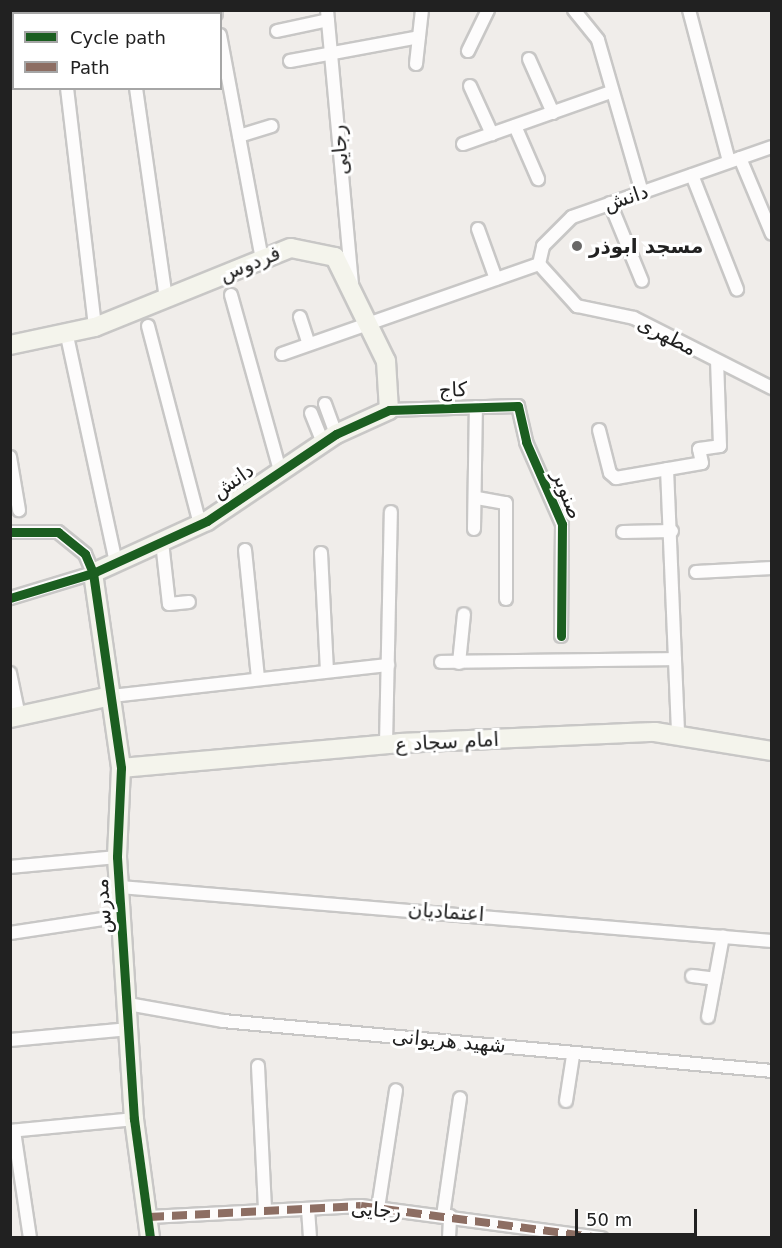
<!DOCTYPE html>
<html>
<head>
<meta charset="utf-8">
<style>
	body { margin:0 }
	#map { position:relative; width:782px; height:1248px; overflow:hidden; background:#f0edea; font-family:"DejaVu Sans","Noto Sans Arabic",sans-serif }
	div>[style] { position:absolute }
	.roads { filter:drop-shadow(2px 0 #c8c7c6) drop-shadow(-2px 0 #c8c7c6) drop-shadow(0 2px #c8c7c6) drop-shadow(0 -2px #c8c7c6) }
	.street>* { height:12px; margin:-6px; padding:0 6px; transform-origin:6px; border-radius:6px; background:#fdfcfc }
	.secondary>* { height:18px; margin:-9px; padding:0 9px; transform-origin:9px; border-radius:9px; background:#f4f4ec }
	.quiet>* { height:8px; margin-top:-4px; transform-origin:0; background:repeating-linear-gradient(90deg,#8d6e63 0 15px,transparent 0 23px) }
	.cycleway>* { height:9px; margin:-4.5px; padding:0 4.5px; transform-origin:4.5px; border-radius:4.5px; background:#1b5e20 }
	.dots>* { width:16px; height:16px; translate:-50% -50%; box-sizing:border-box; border:3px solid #fff; border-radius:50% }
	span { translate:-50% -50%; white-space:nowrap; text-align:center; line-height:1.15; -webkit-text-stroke:6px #fff; paint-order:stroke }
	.street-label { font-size:20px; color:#212121 }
	.poi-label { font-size:20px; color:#212121; font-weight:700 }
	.left { translate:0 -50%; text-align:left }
	.frame { position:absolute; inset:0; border:12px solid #212121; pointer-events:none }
	.legend { position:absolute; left:12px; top:12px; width:210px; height:78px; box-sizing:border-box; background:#fff; border:2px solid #a6a6a6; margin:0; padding:8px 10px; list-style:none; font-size:18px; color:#212121 }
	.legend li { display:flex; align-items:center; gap:12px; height:30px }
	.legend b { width:30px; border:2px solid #a6a6a6 }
	.scale { position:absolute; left:575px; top:1209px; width:122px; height:27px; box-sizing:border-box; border:3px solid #212121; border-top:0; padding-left:8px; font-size:18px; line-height:21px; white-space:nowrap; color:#212121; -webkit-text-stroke:4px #fff; paint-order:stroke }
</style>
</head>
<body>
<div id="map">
	<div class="roads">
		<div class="street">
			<div style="left:55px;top:10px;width:4px;rotate:90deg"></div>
			<div style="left:118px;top:10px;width:4px;rotate:76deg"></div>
			<div style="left:216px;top:10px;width:4px;rotate:90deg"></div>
			<div style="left:327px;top:10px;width:275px;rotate:84.8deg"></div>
			<div style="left:574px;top:10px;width:38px;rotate:51deg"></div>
			<div style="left:598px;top:40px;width:158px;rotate:73.9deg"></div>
			<div style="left:689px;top:10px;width:156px;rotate:75.2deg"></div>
			<div style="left:277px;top:31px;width:52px;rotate:-12.2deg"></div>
			<div style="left:220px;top:35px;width:229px;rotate:79.4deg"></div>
			<div style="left:468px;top:51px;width:46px;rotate:-64deg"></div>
			<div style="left:529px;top:59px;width:59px;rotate:66deg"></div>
			<div style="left:290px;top:61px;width:131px;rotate:-10.5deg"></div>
			<div style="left:416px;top:64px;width:54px;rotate:-83.7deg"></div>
			<div style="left:470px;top:86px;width:53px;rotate:65.4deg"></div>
			<div style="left:67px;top:88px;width:241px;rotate:83.3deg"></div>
			<div style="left:136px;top:88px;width:213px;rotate:81.9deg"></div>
			<div style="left:515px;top:126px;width:58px;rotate:66.5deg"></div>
			<div style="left:239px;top:136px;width:34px;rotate:-17deg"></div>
			<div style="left:463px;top:144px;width:157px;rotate:-19.4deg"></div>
			<div style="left:740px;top:158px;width:82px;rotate:67.2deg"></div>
			<div style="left:692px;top:175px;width:123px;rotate:68.5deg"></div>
			<div style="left:610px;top:203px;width:84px;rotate:67.7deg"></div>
			<div style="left:478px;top:229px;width:53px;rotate:70.2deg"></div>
			<div style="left:539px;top:264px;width:57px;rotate:47.9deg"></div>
			<div style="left:577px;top:306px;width:58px;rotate:11.9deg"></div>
			<div style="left:634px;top:318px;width:155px;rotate:26.9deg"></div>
			<div style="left:231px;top:295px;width:183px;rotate:74.4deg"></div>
			<div style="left:300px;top:317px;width:28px;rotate:72deg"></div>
			<div style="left:148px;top:326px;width:205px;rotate:75.3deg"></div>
			<div style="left:67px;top:336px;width:231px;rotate:77.8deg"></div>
			<div style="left:282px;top:354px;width:272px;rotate:-19.3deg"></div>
			<div style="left:539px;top:264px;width:18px;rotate:-77deg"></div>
			<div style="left:543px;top:246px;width:41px;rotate:-45deg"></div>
			<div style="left:572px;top:217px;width:212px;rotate:-19.3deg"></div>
			<div style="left:325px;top:404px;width:32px;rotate:70deg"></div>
			<div style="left:389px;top:410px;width:129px;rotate:-1.8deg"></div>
			<div style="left:518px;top:406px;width:37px;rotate:77deg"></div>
			<div style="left:526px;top:442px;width:90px;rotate:66.3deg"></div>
			<div style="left:562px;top:524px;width:112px;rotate:90.5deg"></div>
			<div style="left:311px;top:413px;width:32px;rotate:68deg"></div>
			<div style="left:599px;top:430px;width:44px;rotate:75.7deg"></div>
			<div style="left:610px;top:473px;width:8px;rotate:40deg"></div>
			<div style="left:616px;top:478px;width:87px;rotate:-9.9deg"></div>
			<div style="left:702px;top:463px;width:14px;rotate:-102deg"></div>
			<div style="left:699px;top:449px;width:21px;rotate:-8deg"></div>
			<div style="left:720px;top:446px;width:84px;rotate:-92deg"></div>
			<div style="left:10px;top:457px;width:54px;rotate:80.4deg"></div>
			<div style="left:667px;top:469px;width:265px;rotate:87.6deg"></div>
			<div style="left:477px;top:498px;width:29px;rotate:10deg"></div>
			<div style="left:506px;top:503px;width:96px;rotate:90deg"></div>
			<div style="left:474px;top:529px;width:122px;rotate:-89.1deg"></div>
			<div style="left:10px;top:532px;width:48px"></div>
			<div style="left:58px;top:532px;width:35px;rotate:39deg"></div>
			<div style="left:85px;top:554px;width:21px;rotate:67deg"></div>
			<div style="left:93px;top:573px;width:87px;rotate:163.2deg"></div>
			<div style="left:623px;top:532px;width:49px;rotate:-1.2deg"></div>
			<div style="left:162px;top:542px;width:62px;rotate:83.6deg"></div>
			<div style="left:169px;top:604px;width:20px;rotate:-6deg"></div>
			<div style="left:245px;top:550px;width:129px;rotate:84.2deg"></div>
			<div style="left:321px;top:553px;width:118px;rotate:87.1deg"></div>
			<div style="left:696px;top:572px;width:76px;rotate:-3deg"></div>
			<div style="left:441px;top:662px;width:234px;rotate:-0.7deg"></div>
			<div style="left:459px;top:663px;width:49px;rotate:-84.2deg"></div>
			<div style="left:10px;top:673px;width:44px;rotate:78.2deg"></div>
			<div style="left:111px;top:696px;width:279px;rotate:-6.4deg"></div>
			<div style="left:386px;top:744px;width:232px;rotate:-88.8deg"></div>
			<div style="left:10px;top:867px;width:107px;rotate:-5.3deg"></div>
			<div style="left:120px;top:887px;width:654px;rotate:4.73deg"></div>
			<div style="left:10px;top:933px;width:114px;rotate:-8.6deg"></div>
			<div style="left:692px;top:976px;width:23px;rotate:7deg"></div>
			<div style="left:128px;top:1004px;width:97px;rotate:10.1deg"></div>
			<div style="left:223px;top:1021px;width:551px;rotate:5.2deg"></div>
			<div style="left:708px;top:1017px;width:82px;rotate:-79.5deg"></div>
			<div style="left:10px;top:1040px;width:120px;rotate:-5.3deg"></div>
			<div style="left:258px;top:1066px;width:145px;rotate:87.2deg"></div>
			<div style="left:566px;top:1101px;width:46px;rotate:-81.2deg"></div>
			<div style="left:10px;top:1131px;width:125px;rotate:-5.5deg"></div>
			<div style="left:14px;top:1131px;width:108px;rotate:81.5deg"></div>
			<div style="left:378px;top:1208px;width:119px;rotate:-81.3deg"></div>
			<div style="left:308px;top:1209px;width:29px;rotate:86deg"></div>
			<div style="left:443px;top:1216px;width:119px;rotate:-81.8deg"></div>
			<div style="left:149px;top:1217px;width:212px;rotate:-3deg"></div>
			<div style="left:361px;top:1206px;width:243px;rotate:7.6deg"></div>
			<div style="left:449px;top:1238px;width:22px;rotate:-87deg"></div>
		</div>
		<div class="secondary">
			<div style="left:10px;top:345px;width:87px;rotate:-12deg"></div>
			<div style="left:95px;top:327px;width:211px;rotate:-22deg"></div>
			<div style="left:291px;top:248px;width:45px;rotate:11.6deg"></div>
			<div style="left:335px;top:257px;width:116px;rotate:63.9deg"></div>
			<div style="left:386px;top:361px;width:49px;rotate:86.5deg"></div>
			<div style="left:389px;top:410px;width:58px;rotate:155.6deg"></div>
			<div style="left:336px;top:434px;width:156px;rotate:146deg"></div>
			<div style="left:207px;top:521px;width:125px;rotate:155.5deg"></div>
			<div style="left:93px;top:573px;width:197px;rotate:81.8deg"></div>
			<div style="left:121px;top:768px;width:89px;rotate:92.6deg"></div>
			<div style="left:117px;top:857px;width:263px;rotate:86.3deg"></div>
			<div style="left:134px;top:1119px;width:120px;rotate:82.3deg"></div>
			<div style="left:10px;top:718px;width:103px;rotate:-12.3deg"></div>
			<div style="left:121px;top:768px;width:280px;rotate:-5.1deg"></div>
			<div style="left:400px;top:743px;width:255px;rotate:-2.5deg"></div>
			<div style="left:655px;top:732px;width:119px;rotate:9.2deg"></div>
		</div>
	</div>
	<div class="quiet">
		<div style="left:149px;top:1217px;width:212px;rotate:-3deg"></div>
		<div style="left:361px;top:1206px;width:243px;rotate:7.6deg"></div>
	</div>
	<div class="cycleway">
		<div style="left:10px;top:532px;width:48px"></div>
		<div style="left:58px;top:532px;width:35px;rotate:39deg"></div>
		<div style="left:85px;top:554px;width:21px;rotate:67deg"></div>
		<div style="left:93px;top:573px;width:197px;rotate:81.8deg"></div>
		<div style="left:121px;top:768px;width:89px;rotate:92.6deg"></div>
		<div style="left:117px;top:857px;width:263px;rotate:86.3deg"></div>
		<div style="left:134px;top:1119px;width:120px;rotate:82.3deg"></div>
		<div style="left:10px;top:598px;width:87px;rotate:-16.8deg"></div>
		<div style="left:93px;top:573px;width:125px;rotate:-24.5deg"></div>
		<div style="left:207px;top:521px;width:156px;rotate:-34deg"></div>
		<div style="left:336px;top:434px;width:58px;rotate:-24.4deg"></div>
		<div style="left:389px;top:410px;width:129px;rotate:-1.8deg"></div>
		<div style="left:518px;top:406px;width:37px;rotate:77deg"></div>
		<div style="left:526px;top:442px;width:90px;rotate:66.3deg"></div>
		<div style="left:562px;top:524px;width:112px;rotate:90.5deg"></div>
	</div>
	<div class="dots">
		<div style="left:577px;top:246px;background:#696867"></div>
	</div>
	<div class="street-label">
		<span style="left:340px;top:150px;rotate:-95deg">رجایی</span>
		<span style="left:626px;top:198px;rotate:-19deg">دانش</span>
		<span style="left:250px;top:264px;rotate:-22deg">فردوس</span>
		<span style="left:667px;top:336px;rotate:27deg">مطهری</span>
		<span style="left:453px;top:390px;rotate:-2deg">کاج</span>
		<span style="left:233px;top:481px;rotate:-35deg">دانش</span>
		<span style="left:567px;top:495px;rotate:69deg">صنوبر</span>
		<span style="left:447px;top:742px;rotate:-3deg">امام سجاد ع</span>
		<span style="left:103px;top:906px;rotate:-94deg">مدرس</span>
		<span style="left:446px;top:912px;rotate:4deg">اعتمادیان</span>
		<span style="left:449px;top:1041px;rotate:5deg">شهید هریوانی</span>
		<span style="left:376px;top:1210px;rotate:4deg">رجایی</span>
	</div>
	<div class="poi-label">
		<span class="left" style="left:589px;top:246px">مسجد ابوذر</span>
	</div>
	<div class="frame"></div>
	<ul class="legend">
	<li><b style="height:8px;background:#1b5e20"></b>Cycle path</li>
	<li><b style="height:8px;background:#8d6e63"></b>Path</li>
	</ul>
	<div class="scale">50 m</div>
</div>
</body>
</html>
